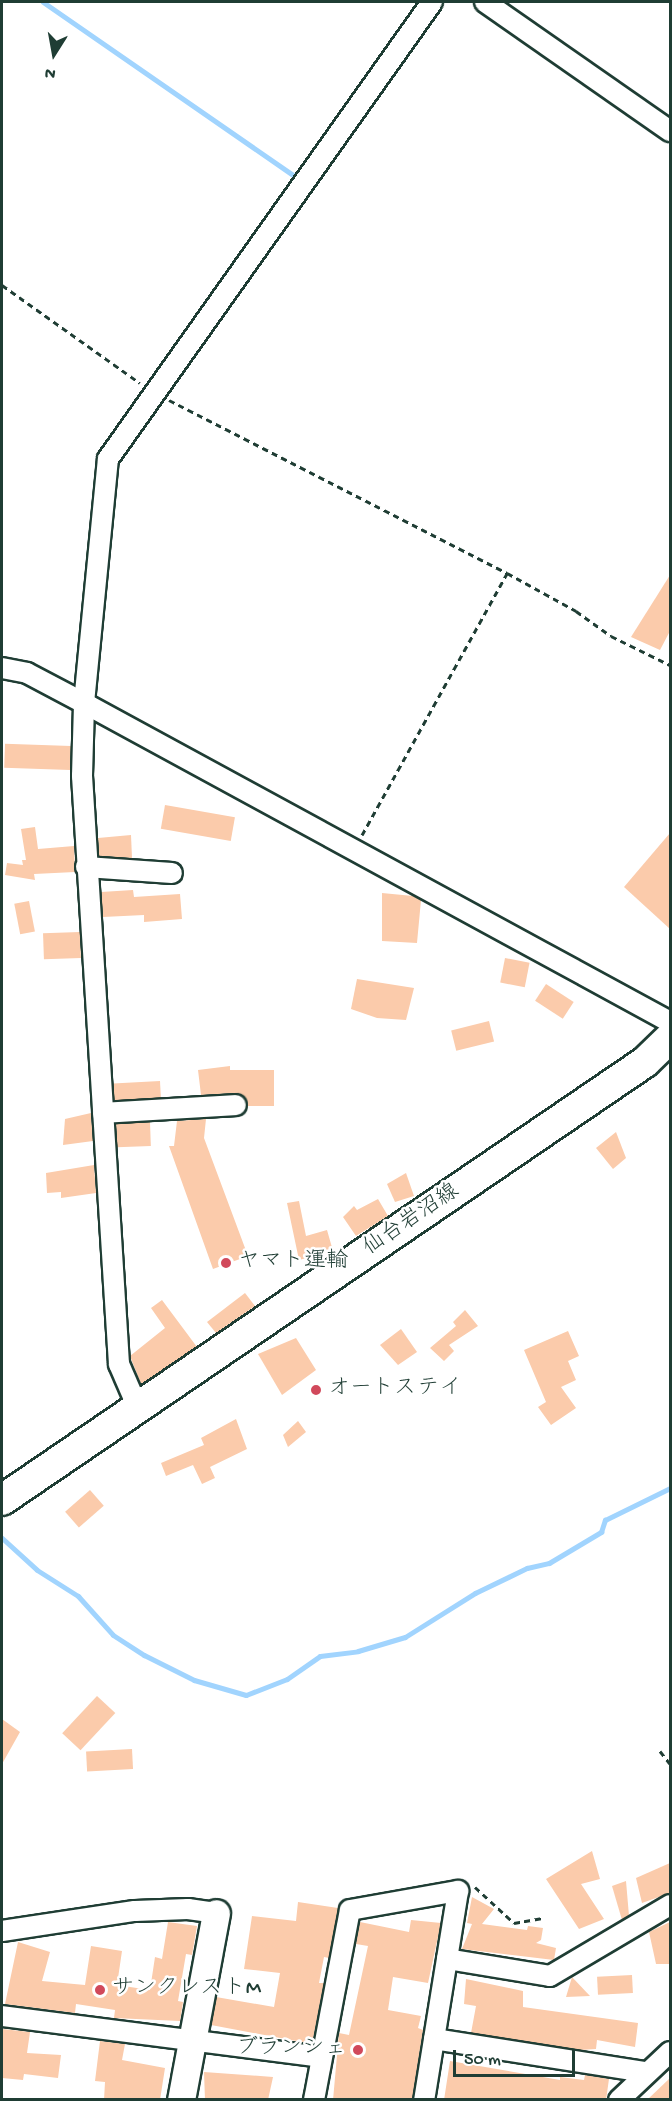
<!DOCTYPE html>
<html>
<head>
<meta charset="utf-8">
<style>
	body { margin:0 }
	#map { position:relative; width:672px; height:2101px; overflow:hidden; background:#fff; font-family:"Gochi Hand","Klee One",sans-serif }
	div>[style] { position:absolute }
	.stream>* { height:5px; margin:-2.5px; padding:0 2.5px; transform-origin:2.5px; border-radius:2.5px; background:#a1d4fe }
	.building>* { inset:0; background:#fbcbab; transform-origin:0 0 }
	.path>* { height:3px; margin-top:-1.5px; transform-origin:0; background:repeating-linear-gradient(90deg,#1f3d34 0 6px,transparent 0 10.5px) }
	.roads { filter:drop-shadow(2px 0 #1f3d34) drop-shadow(-2px 0 #1f3d34) drop-shadow(0 2px #1f3d34) drop-shadow(0 -2px #1f3d34) }
	.street>* { height:20px; margin:-10px; padding:0 10px; transform-origin:10px; border-radius:10px; background:#fff }
	.secondary>* { height:27px; margin:-13.5px; padding:0 13.5px; transform-origin:13.5px; border-radius:13.5px; background:#fff }
	.primary>* { height:30px; margin:-15px; padding:0 15px; transform-origin:15px; border-radius:15px; background:#fff }
	.dots>* { width:16px; height:16px; translate:-50% -50%; box-sizing:border-box; border:3px solid #fff; border-radius:50% }
	span { translate:-50% -50%; white-space:nowrap; text-align:center; line-height:1.15; -webkit-text-stroke:5px #fff; paint-order:stroke }
	.street-label { font-size:22px; color:#1f3d34 }
	.poi-label { font-size:22px; color:#1f3d34 }
	.left { translate:0 -50%; text-align:left }
	.right { translate:-100% -50%; text-align:right }
	.frame { position:absolute; inset:0; border:3px solid #1f3d34; pointer-events:none }
	.north { position:absolute; left:24px; top:24px; width:60px; height:60px; -webkit-text-stroke:4px #fff; paint-order:stroke; rotate:191deg; font-size:16px; font-weight:700; line-height:24px; text-align:center; color:#1f3d34 }
	.north::after { content:''; display:block; margin:auto; width:21px; height:27px; background:#1f3d34; clip-path:polygon(50% 0,100% 100%,50% 72%,0 100%) }
	.scale { position:absolute; left:453px; top:2050px; width:122px; height:27px; box-sizing:border-box; border:3px solid #1f3d34; border-top:0; padding-left:8px; font-size:18px; line-height:21px; white-space:nowrap; color:#1f3d34; -webkit-text-stroke:4px #fff; paint-order:stroke }
</style>
</head>
<body>
<div id="map">
	<div class="stream">
		<div style="left:43px;top:2px;width:309px;rotate:34.7deg"></div>
		<div style="left:2px;top:1538px;width:47px;rotate:42.4deg"></div>
		<div style="left:37px;top:1570px;width:49px;rotate:32.4deg"></div>
		<div style="left:78px;top:1596px;width:52px;rotate:48.1deg"></div>
		<div style="left:113px;top:1635px;width:37px;rotate:33deg"></div>
		<div style="left:144px;top:1655px;width:56px;rotate:26.6deg"></div>
		<div style="left:194px;top:1680px;width:54px;rotate:16.1deg"></div>
		<div style="left:246px;top:1695px;width:44px;rotate:-21.3deg"></div>
		<div style="left:287px;top:1679px;width:40px;rotate:-34.9deg"></div>
		<div style="left:320px;top:1656px;width:38px;rotate:-7deg"></div>
		<div style="left:358px;top:1651px;width:49px;rotate:-16.6deg"></div>
		<div style="left:405px;top:1637px;width:83px;rotate:-32.2deg"></div>
		<div style="left:475px;top:1593px;width:58px;rotate:-25.7deg"></div>
		<div style="left:527px;top:1568px;width:23px;rotate:-13deg"></div>
		<div style="left:549px;top:1563px;width:61px;rotate:-30.8deg"></div>
		<div style="left:601px;top:1532px;width:13px;rotate:-72deg"></div>
		<div style="left:605px;top:1520px;width:72px;rotate:-26.2deg"></div>
	</div>
	<div class="building">
		<div style="clip-path:polygon(670px 575px,670px 631px,660px 650px,631px 637px)"></div>
		<div style="left:71px;top:746px;width:24px;height:66px;rotate:92deg"></div>
		<div style="left:165px;top:805px;width:71px;height:24px;rotate:10deg"></div>
		<div style="clip-path:polygon(35px 827px,38px 849px,74px 846px,75px 872px,34px 874px,35px 880px,5px 875px,7px 863px,23px 865px,22px 860px,26px 860px,21px 829px)"></div>
		<div style="clip-path:polygon(670px 833px,670px 929px,624px 887px)"></div>
		<div style="clip-path:polygon(131px 835px,132px 858px,99px 856px,98px 838px)"></div>
		<div style="clip-path:polygon(133px 890px,134px 897px,180px 894px,182px 919px,144px 922px,144px 915px,103px 917px,101px 892px)"></div>
		<div style="clip-path:polygon(382px 893px,413px 896px,421px 900px,417px 943px,382px 941px)"></div>
		<div style="left:29px;top:901px;width:31px;height:15px;rotate:79deg"></div>
		<div style="left:80px;top:932px;width:26px;height:37px;rotate:88deg"></div>
		<div style="left:505px;top:958px;width:25px;height:25px;rotate:11deg"></div>
		<div style="clip-path:polygon(357px 979px,414px 988px,406px 1020px,377px 1018px,351px 1009px)"></div>
		<div style="left:546px;top:984px;width:33px;height:20px;rotate:33deg"></div>
		<div style="left:489px;top:1021px;width:21px;height:39px;rotate:76deg"></div>
		<div style="clip-path:polygon(230px 1066px,230px 1070px,274px 1070px,274px 1106px,248px 1106px,246px 1098px,236px 1093px,201px 1095px,198px 1070px)"></div>
		<div style="left:160px;top:1081px;width:17px;height:47px;rotate:87deg"></div>
		<div style="clip-path:polygon(91px 1113px,93px 1141px,63px 1145px,65px 1119px)"></div>
		<div style="clip-path:polygon(206px 1119px,204px 1138px,248px 1256px,213px 1269px,169px 1146px,174px 1146px,177px 1121px)"></div>
		<div style="left:150px;top:1122px;width:24px;height:34px;rotate:88deg"></div>
		<div style="clip-path:polygon(616px 1132px,626px 1158px,613px 1169px,596px 1148px)"></div>
		<div style="clip-path:polygon(94px 1165px,96px 1193px,61px 1198px,61px 1192px,47px 1193px,46px 1173px)"></div>
		<div style="clip-path:polygon(406px 1173px,414px 1196px,395px 1202px,387px 1184px)"></div>
		<div style="clip-path:polygon(378px 1199px,388px 1216px,356px 1236px,343px 1217px,354px 1206px,357px 1210px)"></div>
		<div style="clip-path:polygon(299px 1201px,306px 1236px,327px 1230px,333px 1251px,299px 1260px,287px 1203px)"></div>
		<div style="clip-path:polygon(245px 1293px,255px 1306px,216px 1333px,207px 1322px)"></div>
		<div style="clip-path:polygon(162px 1300px,197px 1347px,141px 1384px,130px 1356px,165px 1328px,151px 1308px)"></div>
		<div style="clip-path:polygon(465px 1310px,478px 1326px,449px 1345px,454px 1351px,444px 1361px,430px 1348px,456px 1326px,453px 1322px)"></div>
		<div style="clip-path:polygon(401px 1329px,417px 1352px,398px 1365px,380px 1345px)"></div>
		<div style="clip-path:polygon(568px 1331px,579px 1356px,568px 1361px,576px 1380px,561px 1387px,576px 1408px,551px 1425px,538px 1407px,546px 1402px,524px 1350px)"></div>
		<div style="clip-path:polygon(296px 1338px,316px 1370px,282px 1395px,258px 1354px)"></div>
		<div style="clip-path:polygon(236px 1419px,247px 1449px,210px 1467px,215px 1478px,202px 1484px,193px 1465px,166px 1476px,161px 1463px,204px 1445px,201px 1438px)"></div>
		<div style="clip-path:polygon(298px 1421px,306px 1432px,288px 1447px,283px 1435px)"></div>
		<div style="left:90px;top:1490px;width:21px;height:33px;rotate:49deg"></div>
		<div style="left:97px;top:1696px;width:25px;height:51px;rotate:43deg"></div>
		<div style="clip-path:polygon(2px 1719px,20px 1732px,2px 1764px)"></div>
		<div style="left:132px;top:1749px;width:20px;height:46px;rotate:87deg"></div>
		<div style="clip-path:polygon(592px 1851px,600px 1879px,581px 1884px,604px 1919px,579px 1929px,546px 1879px)"></div>
		<div style="clip-path:polygon(670px 1863px,670px 1893px,642px 1903px,636px 1878px)"></div>
		<div style="clip-path:polygon(626px 1881px,629px 1916px,622px 1920px,612px 1886px)"></div>
		<div style="clip-path:polygon(472px 1897px,494px 1909px,482px 1924px,527px 1930px,528px 1926px,543px 1928px,541px 1940px,536px 1943px,556px 1948px,554px 1960px,462px 1949px,472px 1924px,467px 1923px)"></div>
		<div style="clip-path:polygon(298px 1902px,338px 1908px,329px 1958px,324px 1957px,319px 1983px,324px 1983px,312px 2044px,211px 2025px,216px 1997px,274px 2007px,280px 1973px,244px 1969px,252px 1916px,296px 1921px)"></div>
		<div style="clip-path:polygon(411px 1920px,441px 1923px,428px 1983px,393px 1977px,388px 2010px,421px 2016px,418px 2028px,423px 2030px,412px 2100px,333px 2100px,339px 2033px,349px 2035px,368px 1946px,356px 1944px,360px 1922px,409px 1932px)"></div>
		<div style="clip-path:polygon(168px 1922px,197px 1926px,192px 1955px,186px 1954px,178px 2001px,183px 2002px,180px 2021px,114px 2018px,115px 2010px,76px 2004px,75px 2013px,5px 2004px,18px 1942px,50px 1952px,42px 1981px,85px 1985px,91px 1946px,122px 1951px,117px 1985px,150px 1990px,155px 1957px,162px 1959px)"></div>
		<div style="clip-path:polygon(670px 1922px,670px 1964px,656px 1964px,649px 1932px)"></div>
		<div style="left:632px;top:1975px;width:18px;height:35px;rotate:87deg"></div>
		<div style="clip-path:polygon(572px 1977px,590px 1996px,566px 1997px)"></div>
		<div style="clip-path:polygon(466px 1979px,523px 1991px,523px 2007px,638px 2023px,635px 2047px,597px 2040px,596px 2049px,579px 2050px,471px 2033px,476px 2006px,464px 2004px)"></div>
		<div style="clip-path:polygon(2px 2029px,30px 2032px,27px 2053px,61px 2055px,58px 2078px,24px 2074px,23px 2080px,2px 2078px)"></div>
		<div style="clip-path:polygon(100px 2041px,125px 2044px,122px 2060px,165px 2068px,160px 2100px,104px 2100px,105px 2082px,95px 2081px)"></div>
		<div style="clip-path:polygon(450px 2061px,560px 2080px,560px 2077px,584px 2080px,585px 2075px,609px 2079px,606px 2100px,444px 2100px)"></div>
		<div style="clip-path:polygon(204px 2072px,273px 2077px,268px 2100px,205px 2100px)"></div>
		<div style="clip-path:polygon(670px 2078px,670px 2100px,647px 2100px)"></div>
	</div>
	<div class="path">
		<div style="left:2px;top:285px;width:169px;rotate:35.4deg"></div>
		<div style="left:169px;top:400px;width:380px;rotate:27.1deg"></div>
		<div style="left:507px;top:573px;width:79px;rotate:28.8deg"></div>
		<div style="left:576px;top:611px;width:43px;rotate:35.5deg"></div>
		<div style="left:611px;top:636px;width:66px;rotate:26.2deg"></div>
		<div style="left:362px;top:835px;width:299px;rotate:-61deg"></div>
		<div style="left:660px;top:1751px;width:16px;rotate:52deg"></div>
		<div style="left:475px;top:1887px;width:53px;rotate:42.7deg"></div>
		<div style="left:514px;top:1923px;width:29px;rotate:-10deg"></div>
	</div>
	<div class="roads">
		<div class="street">
			<div style="left:485px;top:2px;width:226px;rotate:34.9deg"></div>
			<div style="left:2px;top:668px;width:25px;rotate:11deg"></div>
			<div style="left:27px;top:673px;width:64px;rotate:27.8deg"></div>
			<div style="left:84px;top:703px;width:667px;rotate:28.56deg"></div>
			<div style="left:86px;top:867px;width:86px;rotate:4deg"></div>
			<div style="left:103px;top:1113px;width:133px;rotate:-3.4deg"></div>
			<div style="left:138px;top:1408px;width:48px;rotate:-113.4deg"></div>
			<div style="left:119px;top:1364px;width:589px;rotate:-93.6deg"></div>
			<div style="left:82px;top:776px;width:73px;rotate:-88.4deg"></div>
			<div style="left:84px;top:703px;width:245px;rotate:-84.4deg"></div>
			<div style="left:108px;top:459px;width:560px;rotate:-54.66deg"></div>
			<div style="left:2px;top:1931px;width:134px;rotate:-8.6deg"></div>
			<div style="left:135px;top:1911px;width:53px;rotate:-2.2deg"></div>
			<div style="left:188px;top:1909px;width:28px;rotate:8deg"></div>
			<div style="left:447px;top:1959px;width:104px;rotate:9.4deg"></div>
			<div style="left:550px;top:1976px;width:139px;rotate:-30.6deg"></div>
			<div style="left:2px;top:2016px;width:321px;rotate:7.3deg"></div>
			<div style="left:434px;top:2039px;width:214px;rotate:8.9deg"></div>
			<div style="left:314px;top:2100px;width:193px;rotate:-79.3deg"></div>
			<div style="left:350px;top:1910px;width:110px;rotate:-10deg"></div>
			<div style="left:458px;top:1891px;width:212px;rotate:99.2deg"></div>
			<div style="left:619px;top:2100px;width:70px;rotate:-43.3deg"></div>
		</div>
		<div class="secondary">
			<div style="left:181px;top:2100px;width:190px;rotate:-79.4deg"></div>
		</div>
		<div class="primary">
			<div style="left:2px;top:1500px;width:778px;rotate:-34.26deg"></div>
			<div style="left:645px;top:1062px;width:35px;rotate:-44deg"></div>
		</div>
	</div>
	<div class="dots">
		<div style="left:226px;top:1263px;background:#d1495b"></div>
		<div style="left:316px;top:1390px;background:#d1495b"></div>
		<div style="left:100px;top:1990px;background:#d1495b"></div>
		<div style="left:358px;top:2050px;background:#d1495b"></div>
	</div>
	<div class="street-label">
		<span style="left:412px;top:1221px;rotate:-34deg">仙台岩沼線</span>
	</div>
	<div class="poi-label">
		<span class="left" style="left:238px;top:1263px">ヤマト運輸</span>
		<span class="left" style="left:328px;top:1390px">オートステイ</span>
		<span class="left" style="left:112px;top:1990px">サンクレストM</span>
		<span class="right" style="left:346px;top:2050px">ブランシェ</span>
	</div>
	<div class="frame"></div>
	<div class="north">N</div>
	<div class="scale">50 m</div>
</div>
</body>
</html>
